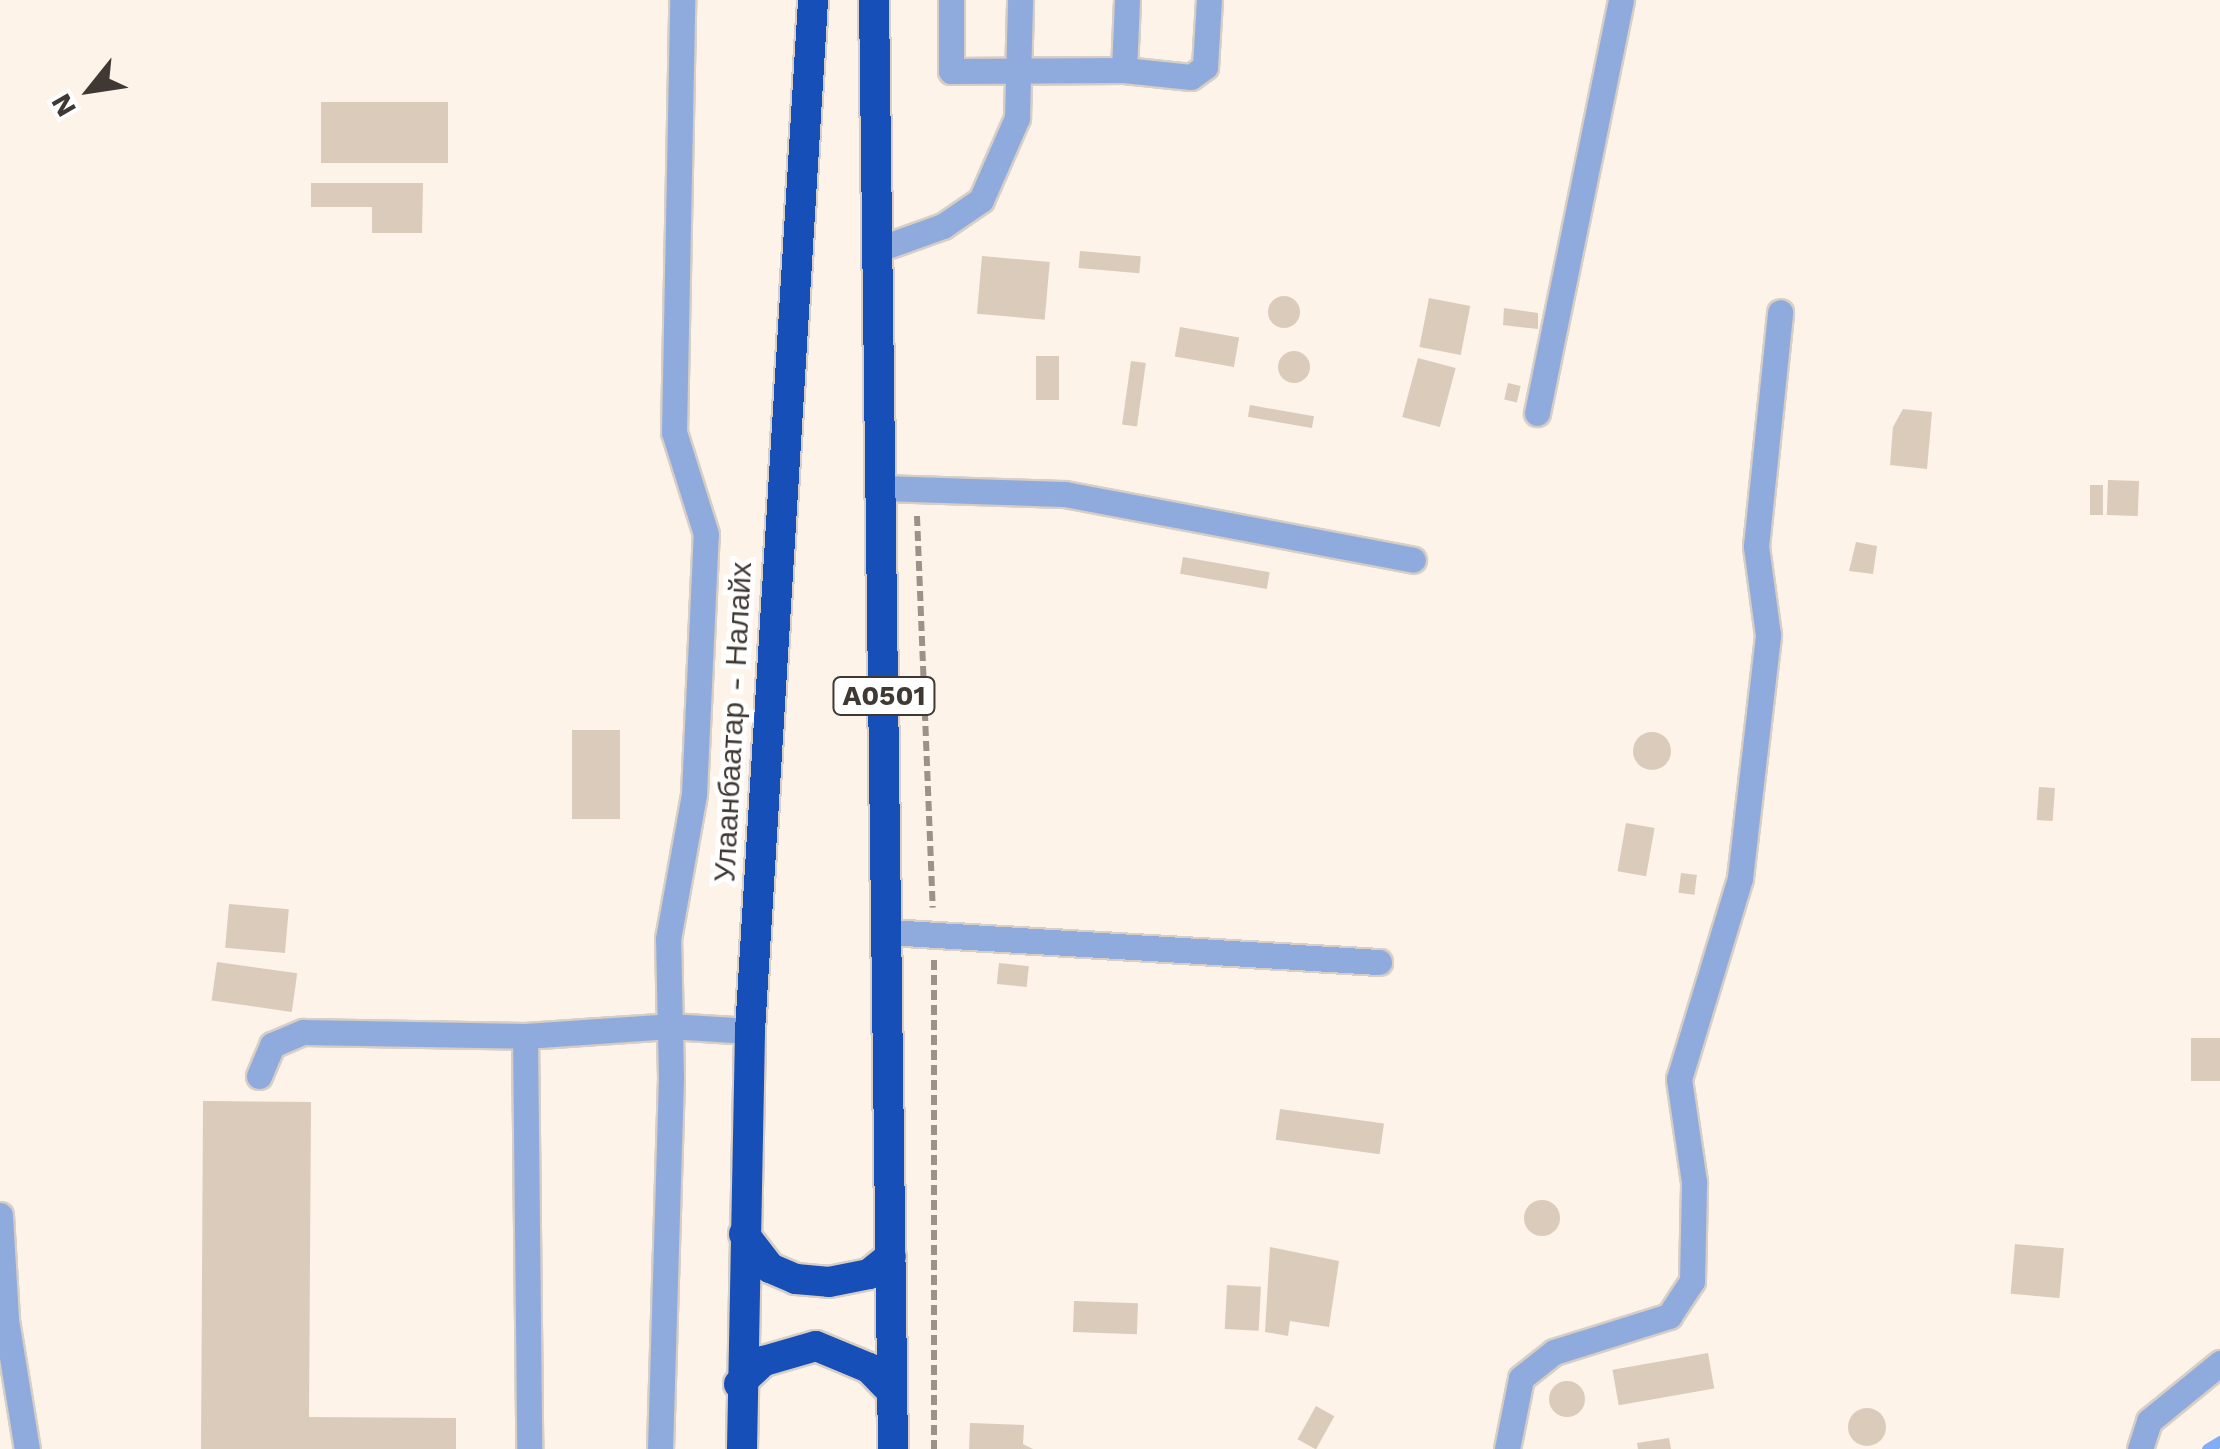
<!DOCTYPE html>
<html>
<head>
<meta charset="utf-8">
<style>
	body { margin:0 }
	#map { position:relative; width:2220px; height:1449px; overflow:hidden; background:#fdf3e9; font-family:"Work Sans",sans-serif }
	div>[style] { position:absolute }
	.stream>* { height:11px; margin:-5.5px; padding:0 5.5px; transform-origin:5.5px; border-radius:5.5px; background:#83acf6 }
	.building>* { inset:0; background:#dbcbbb; transform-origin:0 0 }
	.round { border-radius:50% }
	.path>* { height:6px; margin-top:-3px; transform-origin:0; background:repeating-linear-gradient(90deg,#9b928a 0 10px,transparent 0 15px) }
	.roads { filter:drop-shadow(2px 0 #d7cec5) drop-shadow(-2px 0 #d7cec5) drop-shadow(0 2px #d7cec5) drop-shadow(0 -2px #d7cec5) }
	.minor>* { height:25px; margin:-12.5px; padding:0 12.5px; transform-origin:12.5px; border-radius:12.5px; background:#8fabdd }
	.highway>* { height:30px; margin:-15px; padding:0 15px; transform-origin:15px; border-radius:15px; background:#164fb8 }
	span { translate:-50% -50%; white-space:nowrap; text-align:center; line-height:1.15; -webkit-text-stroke:10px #fff; paint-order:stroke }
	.shield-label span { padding:2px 8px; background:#fff; border:2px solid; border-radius:8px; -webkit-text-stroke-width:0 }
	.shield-label { font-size:28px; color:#403933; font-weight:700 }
	.street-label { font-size:30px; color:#403933 }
	.north { position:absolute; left:40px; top:40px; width:100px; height:100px; -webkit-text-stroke:8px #fff; paint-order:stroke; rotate:240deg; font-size:28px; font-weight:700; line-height:40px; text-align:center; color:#403933 }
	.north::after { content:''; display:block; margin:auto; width:35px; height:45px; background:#403933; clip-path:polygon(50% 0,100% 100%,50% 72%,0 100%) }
</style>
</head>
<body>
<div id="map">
	<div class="stream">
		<div style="left:2207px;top:1449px;width:15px;rotate:-32deg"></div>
	</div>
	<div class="building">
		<div style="left:321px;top:102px;width:127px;height:61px"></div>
		<div style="clip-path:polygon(311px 183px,423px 183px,422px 233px,372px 233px,372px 207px,311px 207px)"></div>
		<div style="left:1080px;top:251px;width:61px;height:17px;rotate:5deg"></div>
		<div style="left:982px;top:256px;width:68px;height:58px;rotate:5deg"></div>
		<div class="round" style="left:1268px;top:296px;width:32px;height:32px"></div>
		<div style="left:1429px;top:298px;width:42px;height:50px;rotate:11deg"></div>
		<div style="clip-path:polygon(1504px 308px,1538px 313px,1538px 329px,1503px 325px)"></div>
		<div style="left:1180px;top:327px;width:60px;height:30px;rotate:10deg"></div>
		<div class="round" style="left:1278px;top:351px;width:32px;height:32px"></div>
		<div style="left:1036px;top:356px;width:23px;height:44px"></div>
		<div style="left:1418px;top:358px;width:39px;height:61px;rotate:15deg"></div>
		<div style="left:1131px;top:361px;width:15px;height:64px;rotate:8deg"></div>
		<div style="left:1508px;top:383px;width:13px;height:17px;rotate:13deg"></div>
		<div style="left:1250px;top:405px;width:65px;height:12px;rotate:10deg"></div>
		<div style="clip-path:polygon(1903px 409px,1932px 412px,1927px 469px,1890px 465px,1893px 427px)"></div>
		<div style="left:2108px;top:480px;width:31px;height:35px;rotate:2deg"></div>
		<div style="left:2090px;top:485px;width:13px;height:30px"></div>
		<div style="clip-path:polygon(1856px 542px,1877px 546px,1873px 574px,1849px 571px)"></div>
		<div style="left:1183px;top:557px;width:88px;height:17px;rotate:10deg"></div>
		<div style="left:572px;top:730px;width:48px;height:89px"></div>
		<div class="round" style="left:1633px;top:732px;width:38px;height:38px"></div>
		<div style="left:2039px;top:787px;width:16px;height:33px;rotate:4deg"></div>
		<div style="left:1626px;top:823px;width:29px;height:49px;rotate:10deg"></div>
		<div style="left:1681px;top:873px;width:16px;height:20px;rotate:7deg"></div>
		<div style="left:229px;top:904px;width:60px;height:44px;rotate:5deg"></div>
		<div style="left:217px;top:962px;width:81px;height:39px;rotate:8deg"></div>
		<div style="left:999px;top:963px;width:30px;height:21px;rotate:6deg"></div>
		<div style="left:2191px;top:1038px;width:29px;height:43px"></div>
		<div style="clip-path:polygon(203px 1101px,311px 1102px,309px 1417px,456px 1418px,456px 1449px,201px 1449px)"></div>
		<div style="left:1280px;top:1109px;width:105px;height:31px;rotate:8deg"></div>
		<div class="round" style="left:1524px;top:1200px;width:36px;height:36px"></div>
		<div style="left:2015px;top:1244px;width:49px;height:50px;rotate:5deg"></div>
		<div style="clip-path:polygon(1270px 1247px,1339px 1261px,1329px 1327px,1290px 1321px,1288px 1336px,1265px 1332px)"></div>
		<div style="left:1227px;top:1285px;width:34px;height:44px;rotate:3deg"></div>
		<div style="left:1074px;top:1301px;width:64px;height:31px;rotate:2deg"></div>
		<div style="left:1708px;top:1353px;width:36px;height:97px;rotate:80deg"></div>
		<div class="round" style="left:1549px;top:1381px;width:36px;height:36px"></div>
		<div style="left:1316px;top:1406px;width:21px;height:38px;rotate:29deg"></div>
		<div class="round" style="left:1848px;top:1408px;width:38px;height:38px"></div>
		<div style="clip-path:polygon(970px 1423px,1024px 1425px,1023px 1444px,1033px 1449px,969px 1449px)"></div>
		<div style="clip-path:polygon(1669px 1438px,1671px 1449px,1638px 1449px,1637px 1443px)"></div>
	</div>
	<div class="path">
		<div style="left:917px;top:516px;width:392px;rotate:87.7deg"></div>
		<div style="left:934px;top:960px;width:489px;rotate:90deg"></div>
	</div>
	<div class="roads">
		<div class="minor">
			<div style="left:951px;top:0;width:71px;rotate:90deg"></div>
			<div style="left:951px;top:71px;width:173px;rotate:-0.3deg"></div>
			<div style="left:1124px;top:70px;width:67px;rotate:6deg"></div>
			<div style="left:1191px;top:77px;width:17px;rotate:-36deg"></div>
			<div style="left:1205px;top:67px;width:67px;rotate:-86.6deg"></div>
			<div style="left:1124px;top:70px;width:70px;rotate:-87.5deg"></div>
			<div style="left:876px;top:250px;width:71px;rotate:-19.7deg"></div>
			<div style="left:943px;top:226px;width:46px;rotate:-34.4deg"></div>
			<div style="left:981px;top:200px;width:90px;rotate:-66.3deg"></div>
			<div style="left:1017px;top:118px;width:118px;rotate:-88.5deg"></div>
			<div style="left:1537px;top:413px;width:421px;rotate:-78.5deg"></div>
			<div style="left:880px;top:488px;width:185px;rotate:1.9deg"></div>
			<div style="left:1065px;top:494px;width:354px;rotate:10.7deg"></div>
			<div style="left:888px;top:932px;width:492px;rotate:3.5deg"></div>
			<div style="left:525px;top:1036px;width:413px;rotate:89.4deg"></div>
			<div style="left:259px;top:1076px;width:34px;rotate:-67deg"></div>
			<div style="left:272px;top:1045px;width:34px;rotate:-23deg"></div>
			<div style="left:303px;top:1032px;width:222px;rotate:1deg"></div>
			<div style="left:525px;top:1036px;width:145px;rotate:-3.9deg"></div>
			<div style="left:670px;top:1026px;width:80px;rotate:3.6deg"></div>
			<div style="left:0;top:1215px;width:105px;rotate:86.7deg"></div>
			<div style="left:6px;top:1320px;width:131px;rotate:80.8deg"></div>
			<div style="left:660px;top:1449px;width:371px;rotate:-88.3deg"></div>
			<div style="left:671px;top:1078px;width:139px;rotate:-91.2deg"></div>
			<div style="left:668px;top:939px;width:147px;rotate:-79.8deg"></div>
			<div style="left:694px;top:794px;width:260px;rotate:-87.4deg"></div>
			<div style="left:706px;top:534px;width:107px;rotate:-107.4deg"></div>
			<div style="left:674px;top:432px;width:432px;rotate:-88.9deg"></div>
			<div style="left:1507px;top:1449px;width:72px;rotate:-78.8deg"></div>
			<div style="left:1521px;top:1378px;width:42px;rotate:-38.2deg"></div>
			<div style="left:1554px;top:1352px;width:121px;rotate:-17.4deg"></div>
			<div style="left:1669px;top:1316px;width:42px;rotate:-56.7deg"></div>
			<div style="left:1692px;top:1281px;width:99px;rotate:-88.8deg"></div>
			<div style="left:1694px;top:1182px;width:104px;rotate:-98.3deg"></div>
			<div style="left:1679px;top:1079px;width:210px;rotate:-73.1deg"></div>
			<div style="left:1740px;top:878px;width:245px;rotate:-83.4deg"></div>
			<div style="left:1768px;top:635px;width:90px;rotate:-97.7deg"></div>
			<div style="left:1756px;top:546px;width:235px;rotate:-84.1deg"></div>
			<div style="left:2140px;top:1449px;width:29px;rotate:-72deg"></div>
			<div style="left:2149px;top:1421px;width:92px;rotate:-39.2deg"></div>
		</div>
		<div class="highway">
			<div style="left:874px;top:0;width:1449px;rotate:89.25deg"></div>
			<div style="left:744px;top:1234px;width:43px;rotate:52.6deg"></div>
			<div style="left:770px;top:1268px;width:28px;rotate:23deg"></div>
			<div style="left:796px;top:1279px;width:33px;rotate:5deg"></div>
			<div style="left:829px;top:1282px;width:41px;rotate:-11.3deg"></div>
			<div style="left:869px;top:1274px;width:28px;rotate:-39deg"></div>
			<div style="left:739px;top:1384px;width:34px;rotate:-43deg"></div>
			<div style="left:764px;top:1361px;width:54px;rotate:-16.1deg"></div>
			<div style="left:816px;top:1346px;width:57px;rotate:22.5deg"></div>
			<div style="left:869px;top:1368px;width:32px;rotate:46deg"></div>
			<div style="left:742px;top:1449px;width:418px;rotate:-88.9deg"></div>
			<div style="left:750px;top:1031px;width:1033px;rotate:-86.5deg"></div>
		</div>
	</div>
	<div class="shield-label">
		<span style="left:884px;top:696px">A0501</span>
	</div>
	<div class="street-label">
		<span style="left:733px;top:722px;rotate:-87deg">Улаанбаатар - Налайх</span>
	</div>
	<div class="north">N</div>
</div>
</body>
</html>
